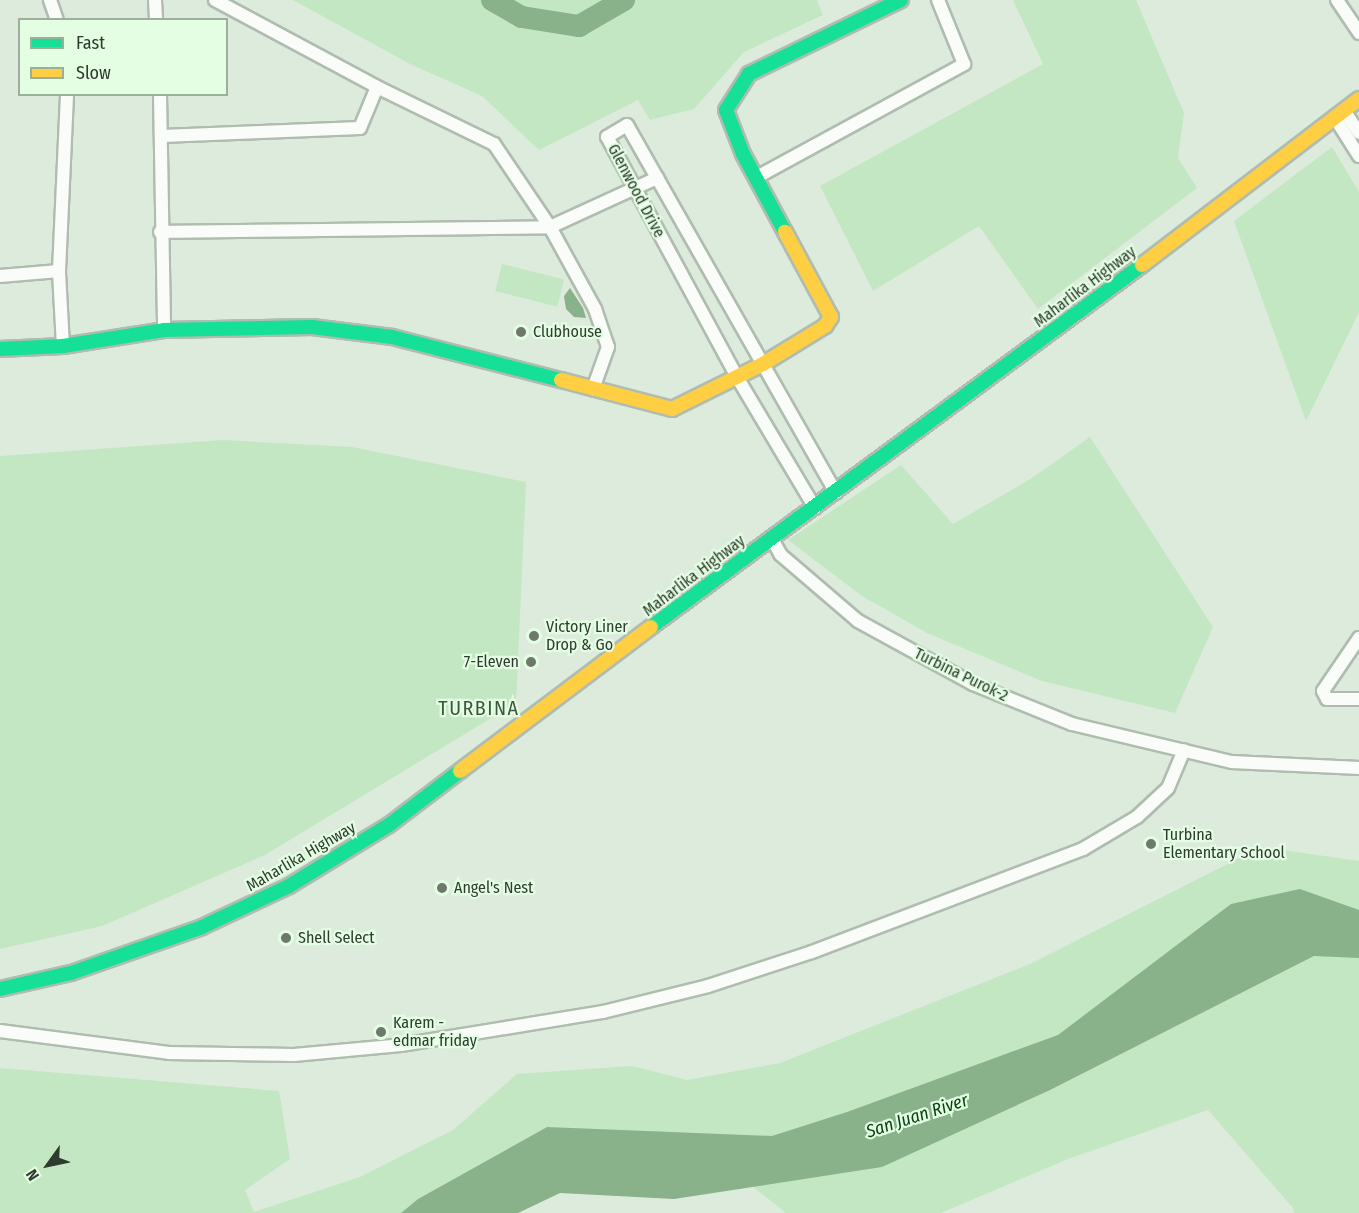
<!DOCTYPE html>
<html>
<head>
<meta charset="utf-8">
<style>
	body { margin:0 }
	#map { position:relative; width:1359px; height:1213px; overflow:hidden; background:#dcebdc; font-family:"Fira Sans Condensed",sans-serif }
	div>[style] { position:absolute }
	.green>* { inset:0; background:#c3e7c3; transform-origin:0 0 }
	.water>* { inset:0; background:#89b18a }
	.river>* { height:22px; margin:-11px; padding:0 11px; transform-origin:11px; border-radius:11px; background:#89b18a }
	.roads { filter:drop-shadow(2px 0 #b0bcb0) drop-shadow(-2px 0 #b0bcb0) drop-shadow(0 2px #b0bcb0) drop-shadow(0 -2px #b0bcb0) }
	.street>* { height:12px; margin:-6px; padding:0 6px; transform-origin:6px; border-radius:6px; background:#fafcfa }
	.fast>* { height:14px; margin:-7px; padding:0 7px; transform-origin:7px; border-radius:7px; background:#16e098 }
	.slow>* { height:14px; margin:-7px; padding:0 7px; transform-origin:7px; border-radius:7px; background:#ffcf43 }
	.dots>* { width:16px; height:16px; translate:-50% -50%; box-sizing:border-box; border:3px solid #e3fee3; border-radius:50% }
	span { translate:-50% -50%; white-space:nowrap; text-align:center; line-height:1.15; -webkit-text-stroke:4.5px #e3fee3; paint-order:stroke }
	.street-label { font-size:16px; color:#303b30 }
	.poi-label { font-size:16px; color:#303b30 }
	.left { translate:0 -50%; text-align:left }
	.right { translate:-100% -50%; text-align:right }
	.water-label { font-size:18px; color:#0a4312; font-style:italic }
	.quarter-label { font-size:20px; color:#3f553f; letter-spacing:1.5px }
	.legend { position:absolute; left:18px; top:18px; width:210px; height:78px; box-sizing:border-box; background:#e3fee3; border:2px solid #9bb09b; margin:0; padding:8px 10px; list-style:none; font-size:18px; color:#303b30 }
	.legend li { display:flex; align-items:center; gap:12px; height:30px }
	.legend b { width:30px; border:2px solid #9bb09b }
	.north { position:absolute; left:18px; top:1135px; width:60px; height:60px; -webkit-text-stroke:4px #e3fee3; paint-order:stroke; rotate:237deg; font-size:16px; font-weight:700; line-height:24px; text-align:center; color:#303b30 }
	.north::after { content:''; display:block; margin:auto; width:21px; height:27px; background:#303b30; clip-path:polygon(50% 0,100% 100%,50% 72%,0 100%) }
</style>
</head>
<body>
<div id="map">
	<div class="green">
		<div style="clip-path:polygon(293px 0,817px 0,823px 15px,744px 52px,694px 109px,650px 120px,638px 100px,539px 150px,482px 96px,410px 64px)"></div>
		<div style="clip-path:polygon(1013px 0,1136px 0,1184px 113px,1178px 158px,1197px 188px,1038px 309px,979px 226px,873px 291px,820px 186px,1043px 64px)"></div>
		<div style="clip-path:polygon(1332px 147px,1359px 192px,1359px 312px,1306px 421px,1234px 221px)"></div>
		<div style="left:502px;top:264px;width:64px;height:28px;rotate:14deg"></div>
		<div style="clip-path:polygon(1090px 437px,1213px 627px,1175px 713px,1042px 681px,927px 633px,862px 596px,788px 540px,901px 465px,953px 524px,1029px 480px)"></div>
		<div style="clip-path:polygon(223px 440px,352px 447px,526px 482px,516px 703px,265px 855px,102px 926px,0 949px,0 456px)"></div>
		<div style="clip-path:polygon(1261px 847px,1359px 861px,1359px 1213px,1294px 1213px,1293px 1208px,1208px 1110px,1068px 1159px,941px 1213px,786px 1213px,688px 1135px,547px 1127px,418px 1199px,401px 1213px,0 1213px,0 1068px,279px 1091px,290px 1159px,245px 1190px,254px 1212px,360px 1177px,453px 1130px,517px 1074px,632px 1066px,687px 1080px,780px 1063px,1030px 964px)"></div>
	</div>
	<div class="water">
		<div style="clip-path:polygon(570px 288px,583px 308px,586px 318px,574px 317px,566px 309px,564px 296px)"></div>
		<div style="clip-path:polygon(1300px 889px,1359px 910px,1359px 958px,1314px 956px,1050px 1090px,882px 1167px,674px 1199px,560px 1193px,518px 1213px,401px 1213px,418px 1199px,547px 1127px,772px 1136px,847px 1112px,1058px 1035px,1231px 904px)"></div>
	</div>
	<div class="river">
		<div style="left:492px;top:0;width:34px;rotate:30deg"></div>
		<div style="left:522px;top:17px;width:58px;rotate:9deg"></div>
		<div style="left:579px;top:26px;width:52px;rotate:-30deg"></div>
	</div>
	<div class="roads">
		<div class="street">
			<div style="left:50px;top:0;width:21px;rotate:71deg"></div>
			<div style="left:155px;top:0;width:20px;rotate:87deg"></div>
			<div style="left:215px;top:0;width:184px;rotate:28.2deg"></div>
			<div style="left:377px;top:87px;width:130px;rotate:26deg"></div>
			<div style="left:494px;top:144px;width:100px;rotate:56deg"></div>
			<div style="left:550px;top:227px;width:94px;rotate:61.2deg"></div>
			<div style="left:595px;top:309px;width:40px;rotate:71.1deg"></div>
			<div style="left:608px;top:347px;width:45px;rotate:109.7deg"></div>
			<div style="left:1337px;top:0;width:40px;rotate:56deg"></div>
			<div style="left:160px;top:94px;width:236px;rotate:89deg"></div>
			<div style="left:1344px;top:110px;width:27px;rotate:57deg"></div>
			<div style="left:1335px;top:118px;width:45px;rotate:57.7deg"></div>
			<div style="left:162px;top:136px;width:198px;rotate:-2.3deg"></div>
			<div style="left:360px;top:128px;width:44px;rotate:-67.5deg"></div>
			<div style="left:757px;top:177px;width:236px;rotate:-28.6deg"></div>
			<div style="left:964px;top:64px;width:69px;rotate:-112.1deg"></div>
			<div style="left:160px;top:232px;width:390px;rotate:-0.7deg"></div>
			<div style="left:550px;top:227px;width:118px;rotate:-24.6deg"></div>
			<div style="left:0;top:276px;width:59px;rotate:-4.8deg"></div>
			<div style="left:63px;top:346px;width:75px;rotate:-93.1deg"></div>
			<div style="left:59px;top:271px;width:177px;rotate:-87.4deg"></div>
			<div style="left:815px;top:508px;width:152px;rotate:-120.8deg"></div>
			<div style="left:737px;top:377px;width:273px;rotate:-118.4deg"></div>
			<div style="left:607px;top:137px;width:23px;rotate:-31deg"></div>
			<div style="left:627px;top:125px;width:423px;rotate:60.4deg"></div>
			<div style="left:772px;top:539px;width:18px;rotate:61deg"></div>
			<div style="left:781px;top:555px;width:101px;rotate:40.6deg"></div>
			<div style="left:858px;top:621px;width:131px;rotate:28.7deg"></div>
			<div style="left:973px;top:684px;width:107px;rotate:22deg"></div>
			<div style="left:1072px;top:724px;width:164px;rotate:13.4deg"></div>
			<div style="left:1232px;top:762px;width:127px;rotate:2.7deg"></div>
			<div style="left:1359px;top:638px;width:64px;rotate:124.2deg"></div>
			<div style="left:1323px;top:691px;width:9px;rotate:63deg"></div>
			<div style="left:1327px;top:699px;width:32px"></div>
			<div style="left:0;top:1031px;width:170px;rotate:7.4deg"></div>
			<div style="left:169px;top:1053px;width:125px;rotate:0.9deg"></div>
			<div style="left:294px;top:1055px;width:107px;rotate:-5.3deg"></div>
			<div style="left:401px;top:1045px;width:205px;rotate:-9.3deg"></div>
			<div style="left:603px;top:1012px;width:108px;rotate:-13.9deg"></div>
			<div style="left:708px;top:986px;width:109px;rotate:-18.1deg"></div>
			<div style="left:812px;top:952px;width:290px;rotate:-20.8deg"></div>
			<div style="left:1083px;top:849px;width:63px;rotate:-30.7deg"></div>
			<div style="left:1137px;top:817px;width:42px;rotate:-43.1deg"></div>
			<div style="left:1168px;top:788px;width:41px;rotate:-67.2deg"></div>
		</div>
		<div class="fast">
			<div style="left:785px;top:232px;width:89px;rotate:-118.3deg"></div>
			<div style="left:743px;top:154px;width:47px;rotate:-111.1deg"></div>
			<div style="left:726px;top:110px;width:43px;rotate:-57.4deg"></div>
			<div style="left:749px;top:74px;width:169px;rotate:-26deg"></div>
			<div style="left:0;top:349px;width:63px;rotate:-2.7deg"></div>
			<div style="left:63px;top:346px;width:102px;rotate:-9deg"></div>
			<div style="left:164px;top:330px;width:148px;rotate:-1.2deg"></div>
			<div style="left:312px;top:327px;width:81px;rotate:7.1deg"></div>
			<div style="left:392px;top:337px;width:174px;rotate:14.3deg"></div>
			<div style="left:651px;top:627px;width:610px;rotate:-36.4deg"></div>
			<div style="left:0;top:989px;width:73px;rotate:-12.7deg"></div>
			<div style="left:71px;top:973px;width:139px;rotate:-19.3deg"></div>
			<div style="left:202px;top:927px;width:96px;rotate:-25.2deg"></div>
			<div style="left:289px;top:886px;width:117px;rotate:-31.4deg"></div>
			<div style="left:389px;top:825px;width:89px;rotate:-37.3deg"></div>
		</div>
		<div class="slow">
			<div style="left:1142px;top:265px;width:273px;rotate:-37.4deg"></div>
			<div style="left:561px;top:380px;width:115px;rotate:14.6deg"></div>
			<div style="left:672px;top:409px;width:102px;rotate:-26.3deg"></div>
			<div style="left:763px;top:364px;width:73px;rotate:-31.5deg"></div>
			<div style="left:825px;top:326px;width:11px;rotate:-56deg"></div>
			<div style="left:831px;top:317px;width:97px;rotate:-118.4deg"></div>
			<div style="left:460px;top:771px;width:239px;rotate:-37deg"></div>
		</div>
	</div>
	<div class="dots">
		<div style="left:521px;top:332px;background:#6c796c"></div>
		<div style="left:534px;top:636px;background:#6c796c"></div>
		<div style="left:531px;top:662px;background:#6c796c"></div>
		<div style="left:1151px;top:844px;background:#6c796c"></div>
		<div style="left:442px;top:888px;background:#6c796c"></div>
		<div style="left:286px;top:938px;background:#6c796c"></div>
		<div style="left:381px;top:1032px;background:#6c796c"></div>
	</div>
	<div class="street-label">
		<span style="left:636px;top:191px;rotate:62deg">Glenwood Drive</span>
		<span style="left:1085px;top:287px;rotate:-37deg">Maharlika Highway</span>
		<span style="left:694px;top:576px;rotate:-37deg">Maharlika Highway</span>
		<span style="left:961px;top:675px;rotate:26deg">Turbina Purok-2</span>
		<span style="left:301px;top:857px;rotate:-30deg">Maharlika Highway</span>
	</div>
	<div class="poi-label">
		<span class="left" style="left:533px;top:332px">Clubhouse</span>
		<span class="left" style="left:546px;top:636px">Victory Liner<br>Drop &amp; Go</span>
		<span class="right" style="left:519px;top:662px">7-Eleven</span>
		<span class="left" style="left:1163px;top:844px">Turbina<br>Elementary School</span>
		<span class="left" style="left:454px;top:888px">Angel's Nest</span>
		<span class="left" style="left:298px;top:938px">Shell Select</span>
		<span class="left" style="left:393px;top:1032px">Karem -<br>edmar friday</span>
	</div>
	<div class="water-label">
		<span style="left:917px;top:1116px;rotate:-18deg">San Juan River</span>
	</div>
	<div class="quarter-label">
		<span style="left:479px;top:708px">TURBINA</span>
	</div>
	<ul class="legend">
	<li><b style="height:8px;background:#16e098"></b>Fast</li>
	<li><b style="height:8px;background:#ffcf43"></b>Slow</li>
	</ul>
	<div class="north">N</div>
</div>
</body>
</html>
